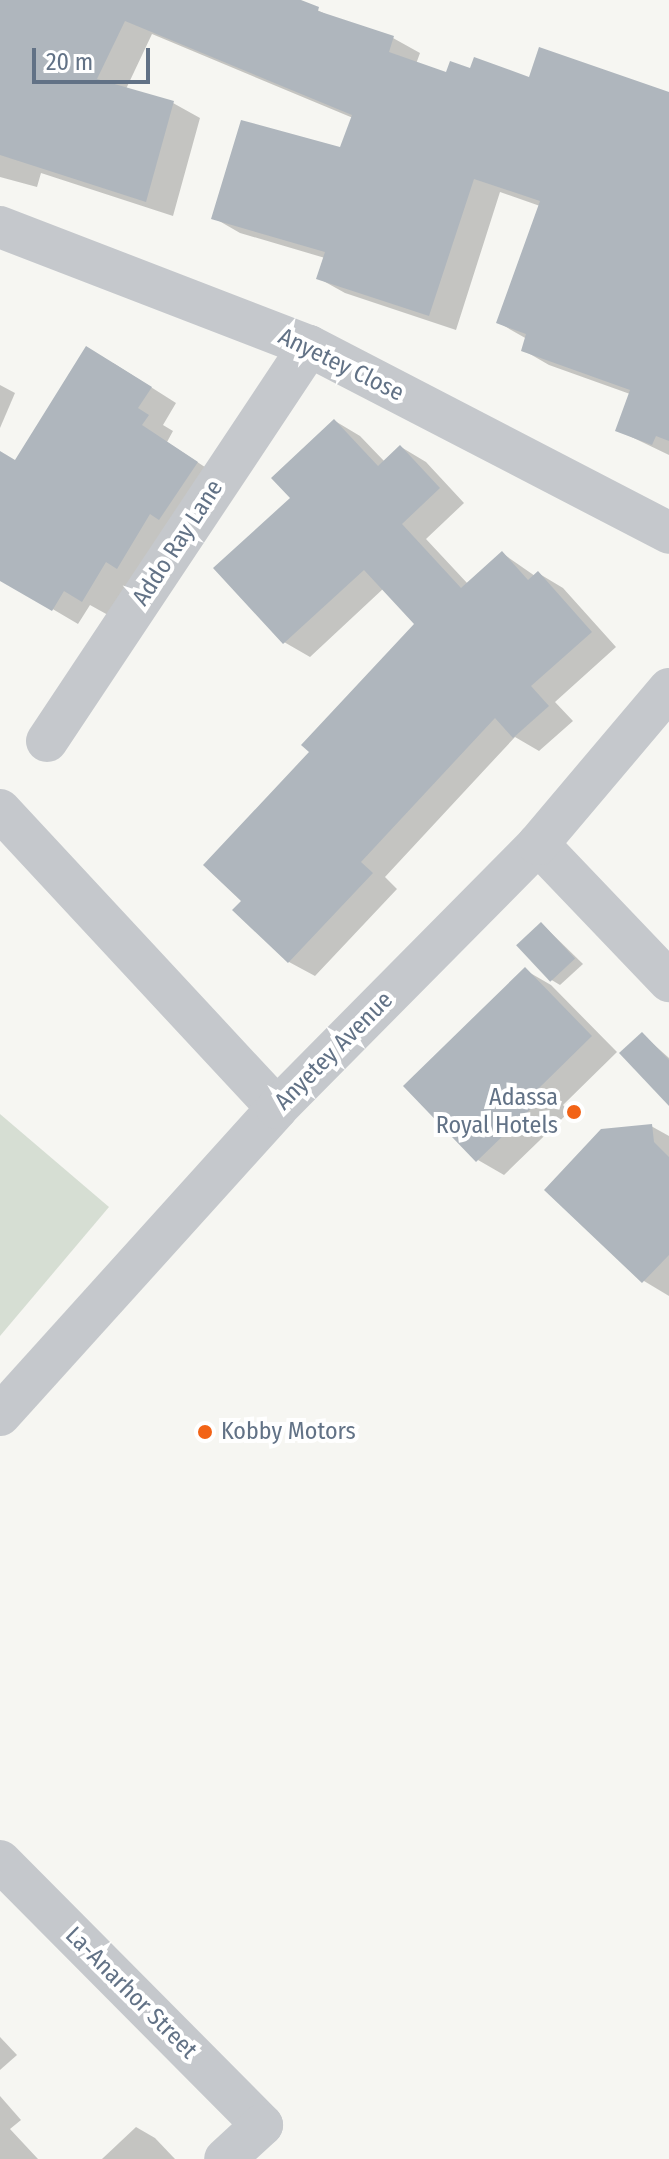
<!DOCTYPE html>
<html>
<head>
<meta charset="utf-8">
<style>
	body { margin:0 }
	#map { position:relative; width:669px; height:2159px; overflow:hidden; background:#f6f6f2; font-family:"Fira Sans Condensed",sans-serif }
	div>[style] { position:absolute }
	.green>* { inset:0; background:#d6ded3 }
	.shadow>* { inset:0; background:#0003 }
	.building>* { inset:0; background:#afb6bd; transform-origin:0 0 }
	.minor>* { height:42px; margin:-21px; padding:0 21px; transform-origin:21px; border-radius:21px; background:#c5c8cc }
	.dots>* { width:22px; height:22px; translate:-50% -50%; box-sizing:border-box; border:4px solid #fff; border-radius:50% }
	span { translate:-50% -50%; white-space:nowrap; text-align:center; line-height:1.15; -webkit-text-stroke:8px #fff; paint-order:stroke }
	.street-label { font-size:24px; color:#627286 }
	.poi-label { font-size:24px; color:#627286 }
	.right { translate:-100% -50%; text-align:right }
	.left { translate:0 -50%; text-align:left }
	.scale { position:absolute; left:32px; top:48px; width:118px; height:36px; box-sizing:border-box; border:4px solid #627286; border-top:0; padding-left:10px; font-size:24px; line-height:28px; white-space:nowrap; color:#627286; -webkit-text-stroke:6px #fff; paint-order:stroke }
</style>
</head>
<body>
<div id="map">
	<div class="green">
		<div style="clip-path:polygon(0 1114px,109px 1207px,0 1336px)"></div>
	</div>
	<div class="shadow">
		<div style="clip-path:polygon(0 0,296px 0,336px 19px,393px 38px,420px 53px,416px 64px,447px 75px,471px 71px,669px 93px,669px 455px,617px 430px,630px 394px,549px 365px,523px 350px,527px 339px,499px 323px,540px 206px,500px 192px,456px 330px,345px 293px,318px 278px,325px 258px,240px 233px,214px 218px,342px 150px,353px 118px,152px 34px,126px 89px,173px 103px,200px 118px,173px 216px,41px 173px,37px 187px,0 177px)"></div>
		<div style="clip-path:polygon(113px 363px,176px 403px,163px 425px,173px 431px,167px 442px,223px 479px,108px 615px,90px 605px,78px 624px,0 578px,0 453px,16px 462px)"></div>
		<div style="clip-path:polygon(0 385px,15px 393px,0 428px)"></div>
		<div style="clip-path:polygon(335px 421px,360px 436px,385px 462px,401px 447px,426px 462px,464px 503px,426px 539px,468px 584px,502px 553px,535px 576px,538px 573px,563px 588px,616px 647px,555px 702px,573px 721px,539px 751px,515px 737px,385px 877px,397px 889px,315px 976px,289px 962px,235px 910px,244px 901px,311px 752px,417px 624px,384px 588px,310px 657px,284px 642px,293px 499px)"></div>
		<div style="clip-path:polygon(542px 924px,583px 964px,560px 985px,550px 979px)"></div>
		<div style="clip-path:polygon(525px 970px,551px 985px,617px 1052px,563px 1105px,569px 1112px,504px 1175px,478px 1160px)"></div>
		<div style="clip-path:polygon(642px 1034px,669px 1058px,669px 1093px)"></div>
		<div style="clip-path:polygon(651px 1126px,669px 1136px,669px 1296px,644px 1281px)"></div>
		<div style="clip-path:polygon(0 2037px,17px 2055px,0 2070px)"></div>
		<div style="clip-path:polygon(0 2096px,21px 2120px,10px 2129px,38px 2159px,0 2159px)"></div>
		<div style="clip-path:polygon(136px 2127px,155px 2138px,175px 2159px,102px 2159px)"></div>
	</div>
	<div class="building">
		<div style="clip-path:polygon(0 0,301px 0,319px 7px,318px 11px,394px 36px,389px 52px,446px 72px,450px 61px,470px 68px,474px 57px,529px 77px,539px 47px,669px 92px,669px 441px,656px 436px,652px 445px,615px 431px,630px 390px,521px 351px,526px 334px,496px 323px,540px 201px,474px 179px,429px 316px,316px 279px,325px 252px,211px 219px,241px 120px,340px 147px,352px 115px,125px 21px,97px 79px,174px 101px,146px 202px,0 155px)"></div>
		<div style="clip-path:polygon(86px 346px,152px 387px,138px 408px,149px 415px,142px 425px,198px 462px,159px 520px,150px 514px,117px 569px,106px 562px,82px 602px,64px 591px,52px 611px,0 581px,0 451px,15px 460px)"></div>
		<div style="clip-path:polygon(334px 419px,378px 466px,400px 445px,440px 488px,402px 524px,461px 588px,502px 551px,528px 580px,538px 571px,592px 632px,531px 686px,549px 706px,513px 738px,495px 718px,361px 862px,373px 873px,288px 963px,232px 910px,241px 901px,203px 865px,309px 752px,301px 745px,414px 624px,364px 570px,283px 644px,213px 568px,290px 498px,271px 478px)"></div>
		<div style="left:541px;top:922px;width:50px;height:34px;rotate:47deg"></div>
		<div style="clip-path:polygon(525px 967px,592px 1036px,538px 1089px,544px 1096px,476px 1162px,403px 1086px)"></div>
		<div style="clip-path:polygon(642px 1032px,669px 1060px,669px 1106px,619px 1053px)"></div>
		<div style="clip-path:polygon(652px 1124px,654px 1142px,669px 1157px,669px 1255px,642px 1283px,544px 1190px,601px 1129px)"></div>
	</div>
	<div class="minor">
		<div style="left:0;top:227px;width:331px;rotate:21.1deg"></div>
		<div style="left:309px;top:346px;width:406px;rotate:27.4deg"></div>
		<div style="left:47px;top:741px;width:474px;rotate:-56.4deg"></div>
		<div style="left:0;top:810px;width:407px;rotate:47.1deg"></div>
		<div style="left:538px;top:844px;width:190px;rotate:46.3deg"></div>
		<div style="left:0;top:1415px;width:413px;rotate:-47.9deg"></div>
		<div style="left:277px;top:1108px;width:371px;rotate:-45.3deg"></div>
		<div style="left:538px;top:844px;width:203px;rotate:-49.8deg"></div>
		<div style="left:0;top:1861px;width:372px;rotate:45.2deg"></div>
		<div style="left:262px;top:2125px;width:50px;rotate:137.4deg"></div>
	</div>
	<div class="dots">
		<div style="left:574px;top:1112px;background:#f26316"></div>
		<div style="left:205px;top:1432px;background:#f26316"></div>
	</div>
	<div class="street-label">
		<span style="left:341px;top:365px;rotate:26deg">Anyetey Close</span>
		<span style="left:178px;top:543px;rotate:-57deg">Addo Ray Lane</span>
		<span style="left:334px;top:1051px;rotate:-45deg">Anyetey Avenue</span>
		<span style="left:131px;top:1993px;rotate:45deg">La-Anarhor Street</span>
	</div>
	<div class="poi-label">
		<span class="right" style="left:558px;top:1112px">Adassa<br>Royal Hotels</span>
		<span class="left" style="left:221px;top:1432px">Kobby Motors</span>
	</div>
	<div class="scale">20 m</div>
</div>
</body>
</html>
